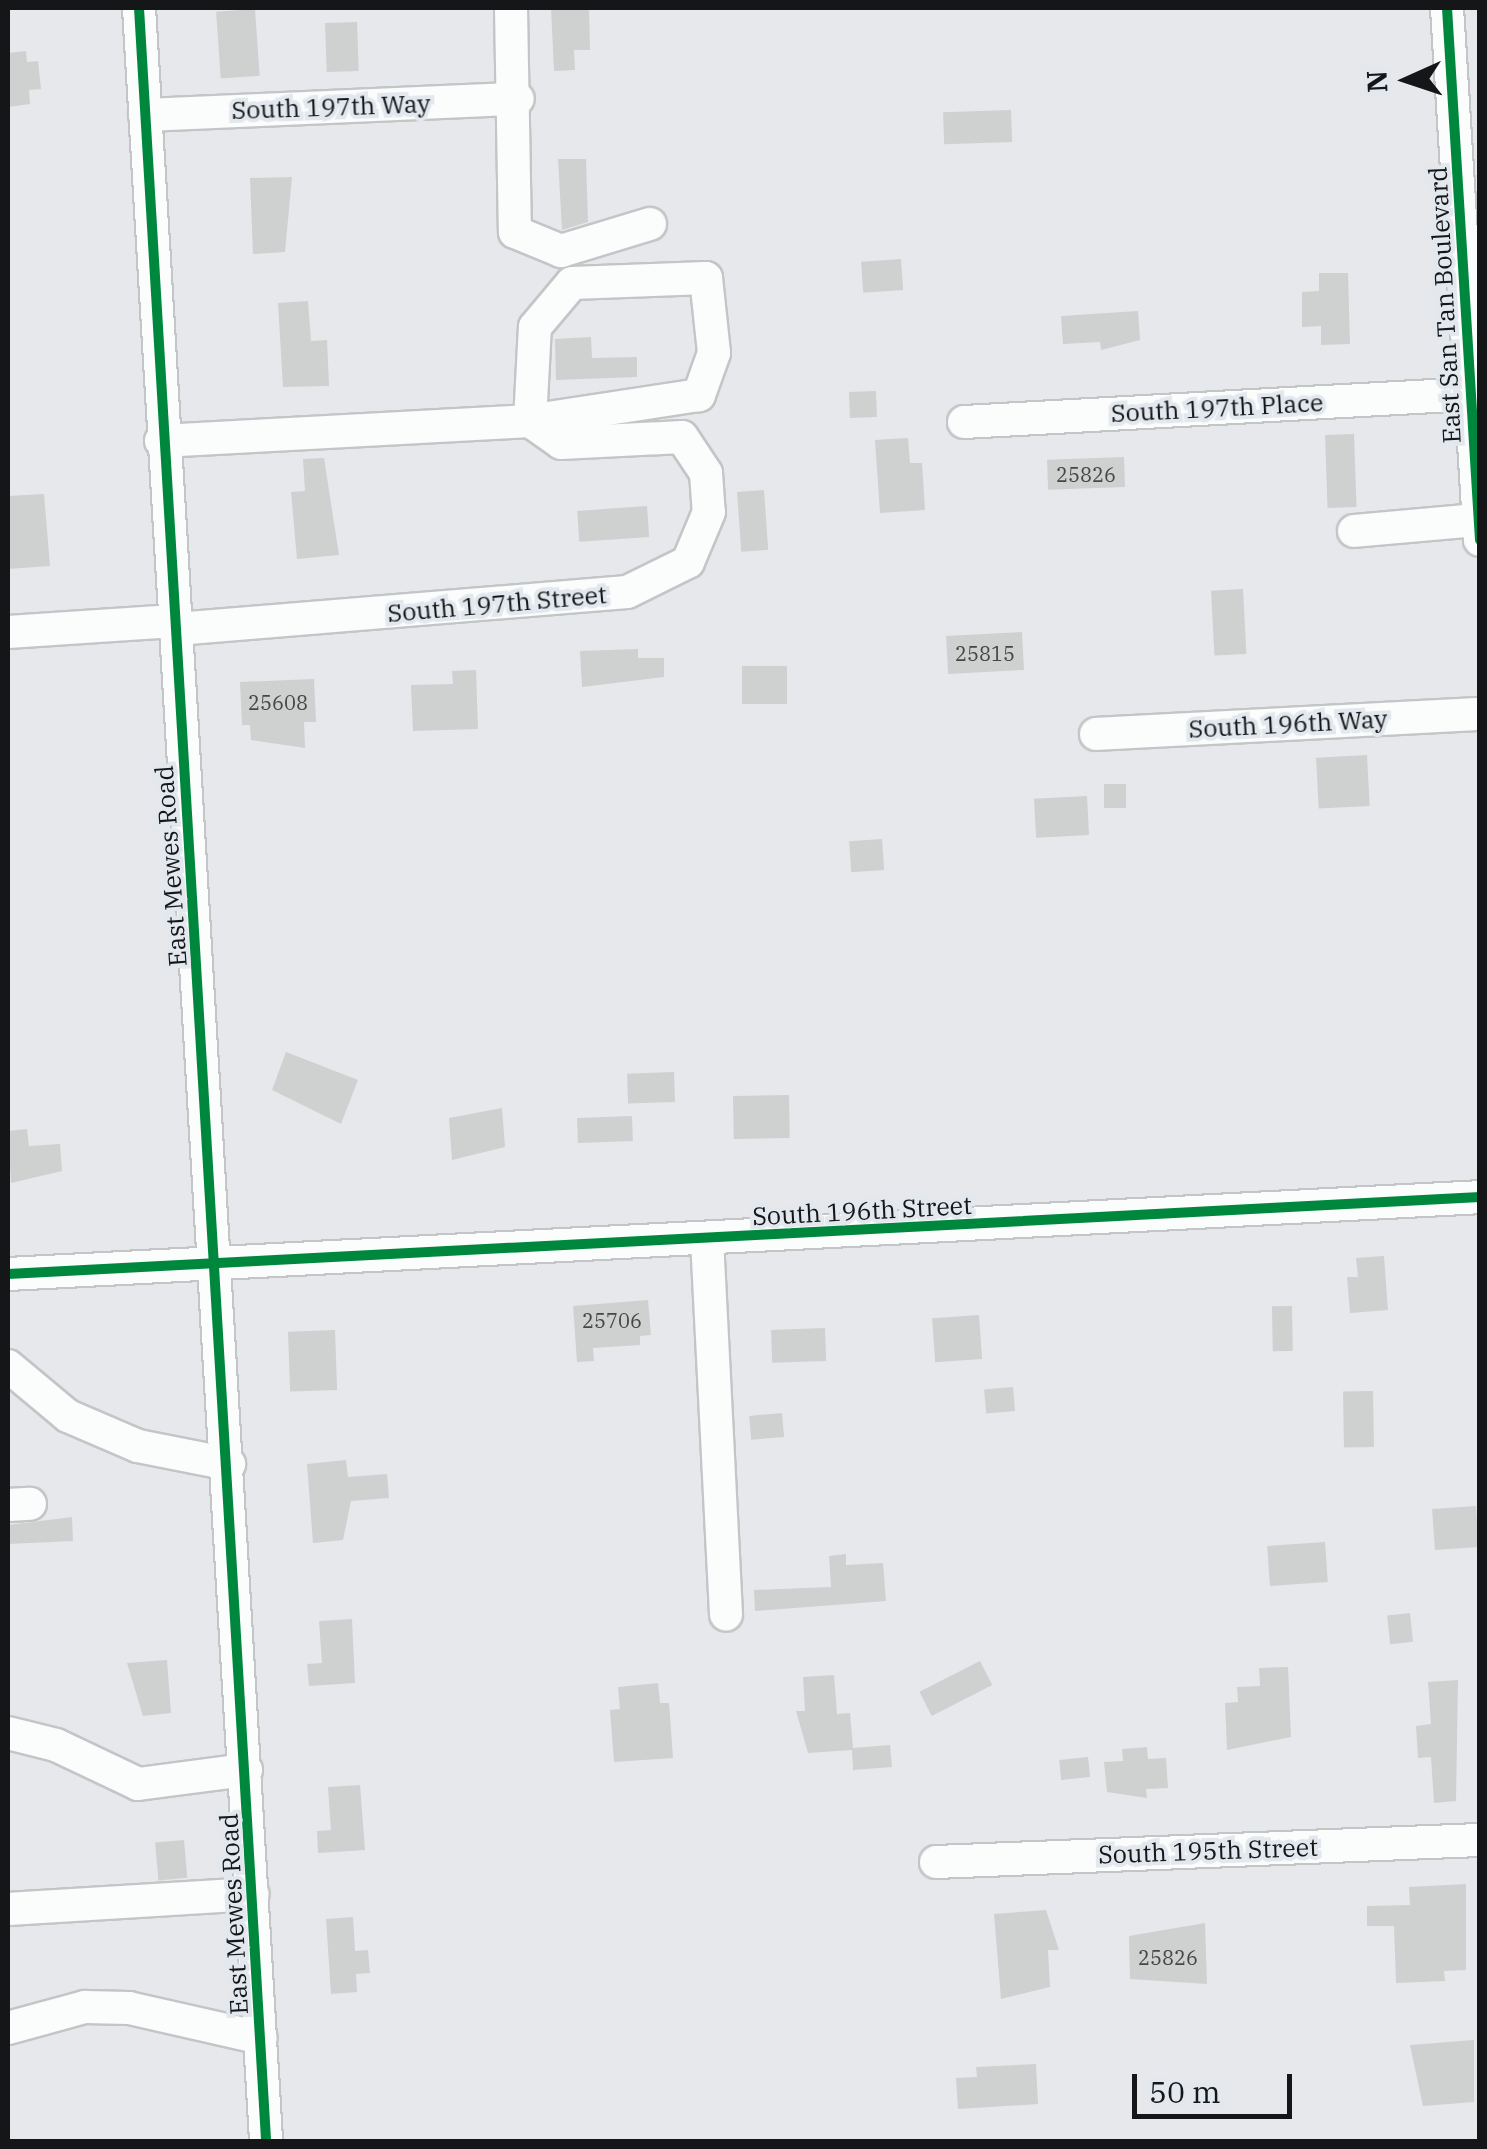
<!DOCTYPE html>
<html>
<head>
<meta charset="utf-8">
<style>
	body { margin:0 }
	#map { position:relative; width:1487px; height:2149px; overflow:hidden; background:#e6e8eb; font-family:"IBM Plex Serif",serif }
	div>[style] { position:absolute }
	.building>* { inset:0; background:#cfd0d0; transform-origin:0 0 }
	.roads { filter:drop-shadow(2px 0 #c3c5c7) drop-shadow(-2px 0 #c3c5c7) drop-shadow(0 2px #c3c5c7) drop-shadow(0 -2px #c3c5c7) }
	.minor>* { height:32px; margin:-16px; padding:0 16px; transform-origin:16px; border-radius:16px; background:#fbfcfc }
	.cycleway>* { height:10px; margin:-5px; padding:0 5px; transform-origin:5px; border-radius:5px; background:#00873e }
	span { translate:-50% -50%; white-space:nowrap; text-align:center; line-height:1.15; -webkit-text-stroke:8px #e3e8ee; paint-order:stroke }
	.number-label { font-size:20px; color:#454648 }
	.number-label span { -webkit-text-stroke-width:0 }
	.street-label { font-size:25px; color:#141618 }
	.frame { position:absolute; inset:0; border:10px solid #141618; pointer-events:none }
	.north { position:absolute; left:1357px; top:30px; width:100px; height:100px; -webkit-text-stroke:8px #e3e8ee; paint-order:stroke; rotate:267deg; font-size:28px; font-weight:700; line-height:40px; text-align:center; color:#141618 }
	.north::after { content:''; display:block; margin:auto; width:35px; height:45px; background:#141618; clip-path:polygon(50% 0,100% 100%,50% 72%,0 100%) }
	.scale { position:absolute; left:1132px; top:2074px; width:160px; height:45px; box-sizing:border-box; border:5px solid #141618; border-top:0; padding-left:12px; font-size:30px; line-height:35px; white-space:nowrap; color:#141618; -webkit-text-stroke:8px #e3e8ee; paint-order:stroke }
</style>
</head>
<body>
<div id="map">
	<div class="building">
		<div style="clip-path:polygon(551px 8px,589px 8px,590px 50px,574px 50px,575px 70px,554px 71px)"></div>
		<div style="left:255px;top:9px;width:67px;height:39px;rotate:86deg"></div>
		<div style="left:357px;top:22px;width:49px;height:32px;rotate:88deg"></div>
		<div style="clip-path:polygon(26px 51px,27px 62px,38px 61px,41px 89px,29px 90px,30px 104px,8px 107px,8px 53px)"></div>
		<div style="left:1011px;top:110px;width:32px;height:68px;rotate:88deg"></div>
		<div style="clip-path:polygon(558px 159px,586px 159px,588px 222px,562px 230px)"></div>
		<div style="clip-path:polygon(292px 177px,285px 252px,253px 254px,250px 178px)"></div>
		<div style="left:901px;top:259px;width:31px;height:40px;rotate:86deg"></div>
		<div style="clip-path:polygon(1319px 273px,1348px 273px,1350px 344px,1321px 345px,1321px 326px,1302px 327px,1302px 292px,1319px 291px)"></div>
		<div style="clip-path:polygon(308px 301px,311px 341px,327px 340px,329px 386px,283px 387px,278px 303px)"></div>
		<div style="clip-path:polygon(1138px 311px,1140px 340px,1101px 350px,1100px 342px,1063px 344px,1061px 316px)"></div>
		<div style="clip-path:polygon(591px 337px,592px 358px,637px 357px,637px 377px,556px 380px,555px 339px)"></div>
		<div style="left:876px;top:391px;width:26px;height:27px;rotate:88deg"></div>
		<div style="left:1354px;top:434px;width:73px;height:29px;rotate:88deg"></div>
		<div style="clip-path:polygon(908px 438px,910px 463px,922px 463px,925px 510px,880px 513px,875px 440px)"></div>
		<div style="left:1124px;top:457px;width:30px;height:77px;rotate:88deg"></div>
		<div style="clip-path:polygon(324px 458px,339px 555px,297px 559px,291px 492px,305px 491px,303px 459px)"></div>
		<div style="left:764px;top:490px;width:60px;height:27px;rotate:86deg"></div>
		<div style="clip-path:polygon(44px 494px,50px 566px,8px 569px,8px 496px)"></div>
		<div style="left:647px;top:506px;width:31px;height:70px;rotate:86deg"></div>
		<div style="left:1243px;top:589px;width:65px;height:32px;rotate:87deg"></div>
		<div style="left:1022px;top:632px;width:38px;height:76px;rotate:87deg"></div>
		<div style="clip-path:polygon(638px 649px,638px 658px,664px 658px,664px 677px,582px 687px,580px 651px)"></div>
		<div style="left:787px;top:666px;width:38px;height:45px;rotate:90deg"></div>
		<div style="clip-path:polygon(476px 670px,478px 729px,413px 731px,411px 685px,453px 684px,452px 671px)"></div>
		<div style="clip-path:polygon(314px 679px,316px 722px,304px 722px,305px 748px,251px 740px,250px 725px,242px 725px,240px 682px)"></div>
		<div style="left:1367px;top:755px;width:51px;height:51px;rotate:87deg"></div>
		<div style="left:1126px;top:784px;width:24px;height:22px;rotate:90deg"></div>
		<div style="left:1087px;top:796px;width:39px;height:53px;rotate:87deg"></div>
		<div style="left:882px;top:839px;width:31px;height:33px;rotate:86deg"></div>
		<div style="clip-path:polygon(286px 1052px,358px 1080px,341px 1124px,272px 1090px)"></div>
		<div style="left:674px;top:1072px;width:30px;height:47px;rotate:88deg"></div>
		<div style="left:789px;top:1095px;width:43px;height:56px;rotate:89deg"></div>
		<div style="clip-path:polygon(502px 1108px,505px 1147px,452px 1160px,449px 1118px)"></div>
		<div style="left:632px;top:1116px;width:25px;height:55px;rotate:88deg"></div>
		<div style="clip-path:polygon(27px 1129px,29px 1146px,60px 1144px,62px 1171px,11px 1183px,8px 1131px)"></div>
		<div style="clip-path:polygon(1384px 1256px,1388px 1310px,1350px 1313px,1347px 1277px,1358px 1277px,1356px 1258px)"></div>
		<div style="clip-path:polygon(648px 1300px,651px 1335px,640px 1336px,640px 1345px,593px 1348px,594px 1361px,577px 1362px,573px 1306px)"></div>
		<div style="left:1292px;top:1306px;width:45px;height:20px;rotate:89deg"></div>
		<div style="left:979px;top:1315px;width:44px;height:47px;rotate:86deg"></div>
		<div style="left:825px;top:1328px;width:33px;height:54px;rotate:88deg"></div>
		<div style="left:335px;top:1330px;width:60px;height:47px;rotate:88deg"></div>
		<div style="left:1013px;top:1387px;width:24px;height:29px;rotate:85deg"></div>
		<div style="left:1373px;top:1391px;width:56px;height:30px;rotate:89deg"></div>
		<div style="left:782px;top:1413px;width:24px;height:33px;rotate:85deg"></div>
		<div style="clip-path:polygon(346px 1460px,348px 1477px,387px 1474px,389px 1498px,351px 1501px,343px 1540px,313px 1543px,307px 1464px)"></div>
		<div style="left:1476px;top:1506px;width:41px;height:44px;rotate:86deg"></div>
		<div style="clip-path:polygon(72px 1517px,73px 1541px,8px 1544px,8px 1525px)"></div>
		<div style="left:1325px;top:1542px;width:40px;height:58px;rotate:86deg"></div>
		<div style="clip-path:polygon(846px 1554px,846px 1565px,883px 1563px,886px 1601px,755px 1611px,754px 1590px,831px 1587px,829px 1556px)"></div>
		<div style="left:1410px;top:1613px;width:29px;height:23px;rotate:84deg"></div>
		<div style="clip-path:polygon(352px 1619px,355px 1683px,309px 1686px,307px 1664px,322px 1663px,319px 1621px)"></div>
		<div style="clip-path:polygon(167px 1660px,171px 1713px,143px 1716px,127px 1663px)"></div>
		<div style="left:980px;top:1661px;width:27px;height:68px;rotate:63deg"></div>
		<div style="clip-path:polygon(1288px 1667px,1291px 1737px,1227px 1750px,1225px 1703px,1238px 1702px,1237px 1687px,1260px 1686px,1259px 1668px)"></div>
		<div style="clip-path:polygon(834px 1675px,837px 1714px,850px 1713px,853px 1748px,890px 1745px,892px 1767px,853px 1770px,852px 1750px,808px 1753px,796px 1711px,805px 1711px,803px 1677px)"></div>
		<div style="clip-path:polygon(1458px 1680px,1456px 1801px,1434px 1803px,1431px 1757px,1418px 1758px,1416px 1726px,1431px 1724px,1428px 1682px)"></div>
		<div style="clip-path:polygon(658px 1683px,660px 1703px,669px 1703px,673px 1758px,614px 1762px,610px 1710px,620px 1709px,618px 1687px)"></div>
		<div style="clip-path:polygon(1147px 1747px,1148px 1759px,1166px 1758px,1168px 1788px,1146px 1789px,1147px 1798px,1107px 1792px,1104px 1762px,1123px 1761px,1122px 1749px)"></div>
		<div style="left:1088px;top:1757px;width:20px;height:29px;rotate:84deg"></div>
		<div style="clip-path:polygon(360px 1785px,365px 1850px,318px 1853px,317px 1831px,331px 1830px,328px 1787px)"></div>
		<div style="left:184px;top:1840px;width:38px;height:29px;rotate:85deg"></div>
		<div style="clip-path:polygon(1466px 1884px,1466px 1970px,1444px 1971px,1445px 1981px,1396px 1983px,1394px 1926px,1367px 1926px,1367px 1906px,1410px 1905px,1409px 1887px)"></div>
		<div style="clip-path:polygon(1046px 1910px,1059px 1950px,1048px 1950px,1050px 1987px,1001px 1999px,994px 1914px)"></div>
		<div style="clip-path:polygon(353px 1917px,355px 1951px,368px 1950px,370px 1973px,356px 1974px,357px 1992px,331px 1994px,326px 1919px)"></div>
		<div style="clip-path:polygon(1205px 1923px,1207px 1984px,1130px 1979px,1129px 1936px)"></div>
		<div style="clip-path:polygon(1474px 2040px,1474px 2102px,1423px 2106px,1410px 2045px)"></div>
		<div style="clip-path:polygon(1036px 2064px,1038px 2104px,958px 2109px,956px 2078px,977px 2077px,976px 2067px)"></div>
	</div>
	<div class="roads">
		<div class="minor">
			<div style="left:139px;top:8px;width:2138px;rotate:86.59deg"></div>
			<div style="left:511px;top:8px;width:224px;rotate:89deg"></div>
			<div style="left:515px;top:232px;width:50px;rotate:22.4deg"></div>
			<div style="left:561px;top:251px;width:93px;rotate:-16.9deg"></div>
			<div style="left:1447px;top:8px;width:533px;rotate:86.45deg"></div>
			<div style="left:145px;top:115px;width:373px;rotate:-2.5deg"></div>
			<div style="left:706px;top:278px;width:75px;rotate:83.9deg"></div>
			<div style="left:714px;top:353px;width:45px;rotate:109.7deg"></div>
			<div style="left:699px;top:395px;width:171px;rotate:171.3deg"></div>
			<div style="left:530px;top:421px;width:94px;rotate:-87deg"></div>
			<div style="left:535px;top:327px;width:57px;rotate:-49.9deg"></div>
			<div style="left:572px;top:283px;width:134px;rotate:-2.1deg"></div>
			<div style="left:964px;top:422px;width:507px;rotate:-3.17deg"></div>
			<div style="left:161px;top:441px;width:370px;rotate:-3.1deg"></div>
			<div style="left:530px;top:421px;width:38px;rotate:35deg"></div>
			<div style="left:561px;top:443px;width:121px;rotate:-2.8deg"></div>
			<div style="left:682px;top:437px;width:43px;rotate:56.3deg"></div>
			<div style="left:706px;top:473px;width:39px;rotate:86deg"></div>
			<div style="left:709px;top:512px;width:54px;rotate:112.8deg"></div>
			<div style="left:688px;top:562px;width:68px;rotate:153.8deg"></div>
			<div style="left:627px;top:592px;width:455px;rotate:175.3deg"></div>
			<div style="left:1354px;top:531px;width:124px;rotate:-5.1deg"></div>
			<div style="left:8px;top:632px;width:166px;rotate:-3.8deg"></div>
			<div style="left:1096px;top:734px;width:385px;rotate:-3deg"></div>
			<div style="left:707px;top:1239px;width:376px;rotate:87.1deg"></div>
			<div style="left:8px;top:1274px;width:1474px;rotate:-2.99deg"></div>
			<div style="left:8px;top:1366px;width:78px;rotate:39.8deg"></div>
			<div style="left:68px;top:1416px;width:76px;rotate:23.2deg"></div>
			<div style="left:138px;top:1446px;width:93px;rotate:11.2deg"></div>
			<div style="left:8px;top:1505px;width:22px;rotate:-3deg"></div>
			<div style="left:8px;top:1733px;width:49px;rotate:14deg"></div>
			<div style="left:56px;top:1745px;width:91px;rotate:25.4deg"></div>
			<div style="left:138px;top:1784px;width:109px;rotate:-7.4deg"></div>
			<div style="left:936px;top:1862px;width:544px;rotate:-2.32deg"></div>
			<div style="left:8px;top:1909px;width:245px;rotate:-3.5deg"></div>
			<div style="left:8px;top:2028px;width:80px;rotate:-15.3deg"></div>
			<div style="left:85px;top:2007px;width:44px;rotate:1.3deg"></div>
			<div style="left:129px;top:2008px;width:135px;rotate:12.8deg"></div>
		</div>
	</div>
	<div class="cycleway">
		<div style="left:139px;top:8px;width:2138px;rotate:86.59deg"></div>
		<div style="left:1447px;top:8px;width:533px;rotate:86.45deg"></div>
		<div style="left:8px;top:1274px;width:1474px;rotate:-2.99deg"></div>
	</div>
	<div class="number-label">
		<span style="left:1086px;top:474px">25826</span>
		<span style="left:985px;top:653px">25815</span>
		<span style="left:278px;top:702px">25608</span>
		<span style="left:612px;top:1320px">25706</span>
		<span style="left:1168px;top:1957px">25826</span>
	</div>
	<div class="street-label">
		<span style="left:331px;top:107px;rotate:-2deg">South 197th Way</span>
		<span style="left:1445px;top:305px;rotate:-93deg">East San Tan Boulevard</span>
		<span style="left:1217px;top:408px;rotate:-3deg">South 197th Place</span>
		<span style="left:497px;top:604px;rotate:-5deg">South 197th Street</span>
		<span style="left:1288px;top:724px;rotate:-3deg">South 196th Way</span>
		<span style="left:171px;top:866px;rotate:-94deg">East Mewes Road</span>
		<span style="left:862px;top:1211px;rotate:-3deg">South 196th Street</span>
		<span style="left:1208px;top:1851px;rotate:-2deg">South 195th Street</span>
		<span style="left:234px;top:1914px;rotate:-93deg">East Mewes Road</span>
	</div>
	<div class="frame"></div>
	<div class="north">N</div>
	<div class="scale">50 m</div>
</div>
</body>
</html>
